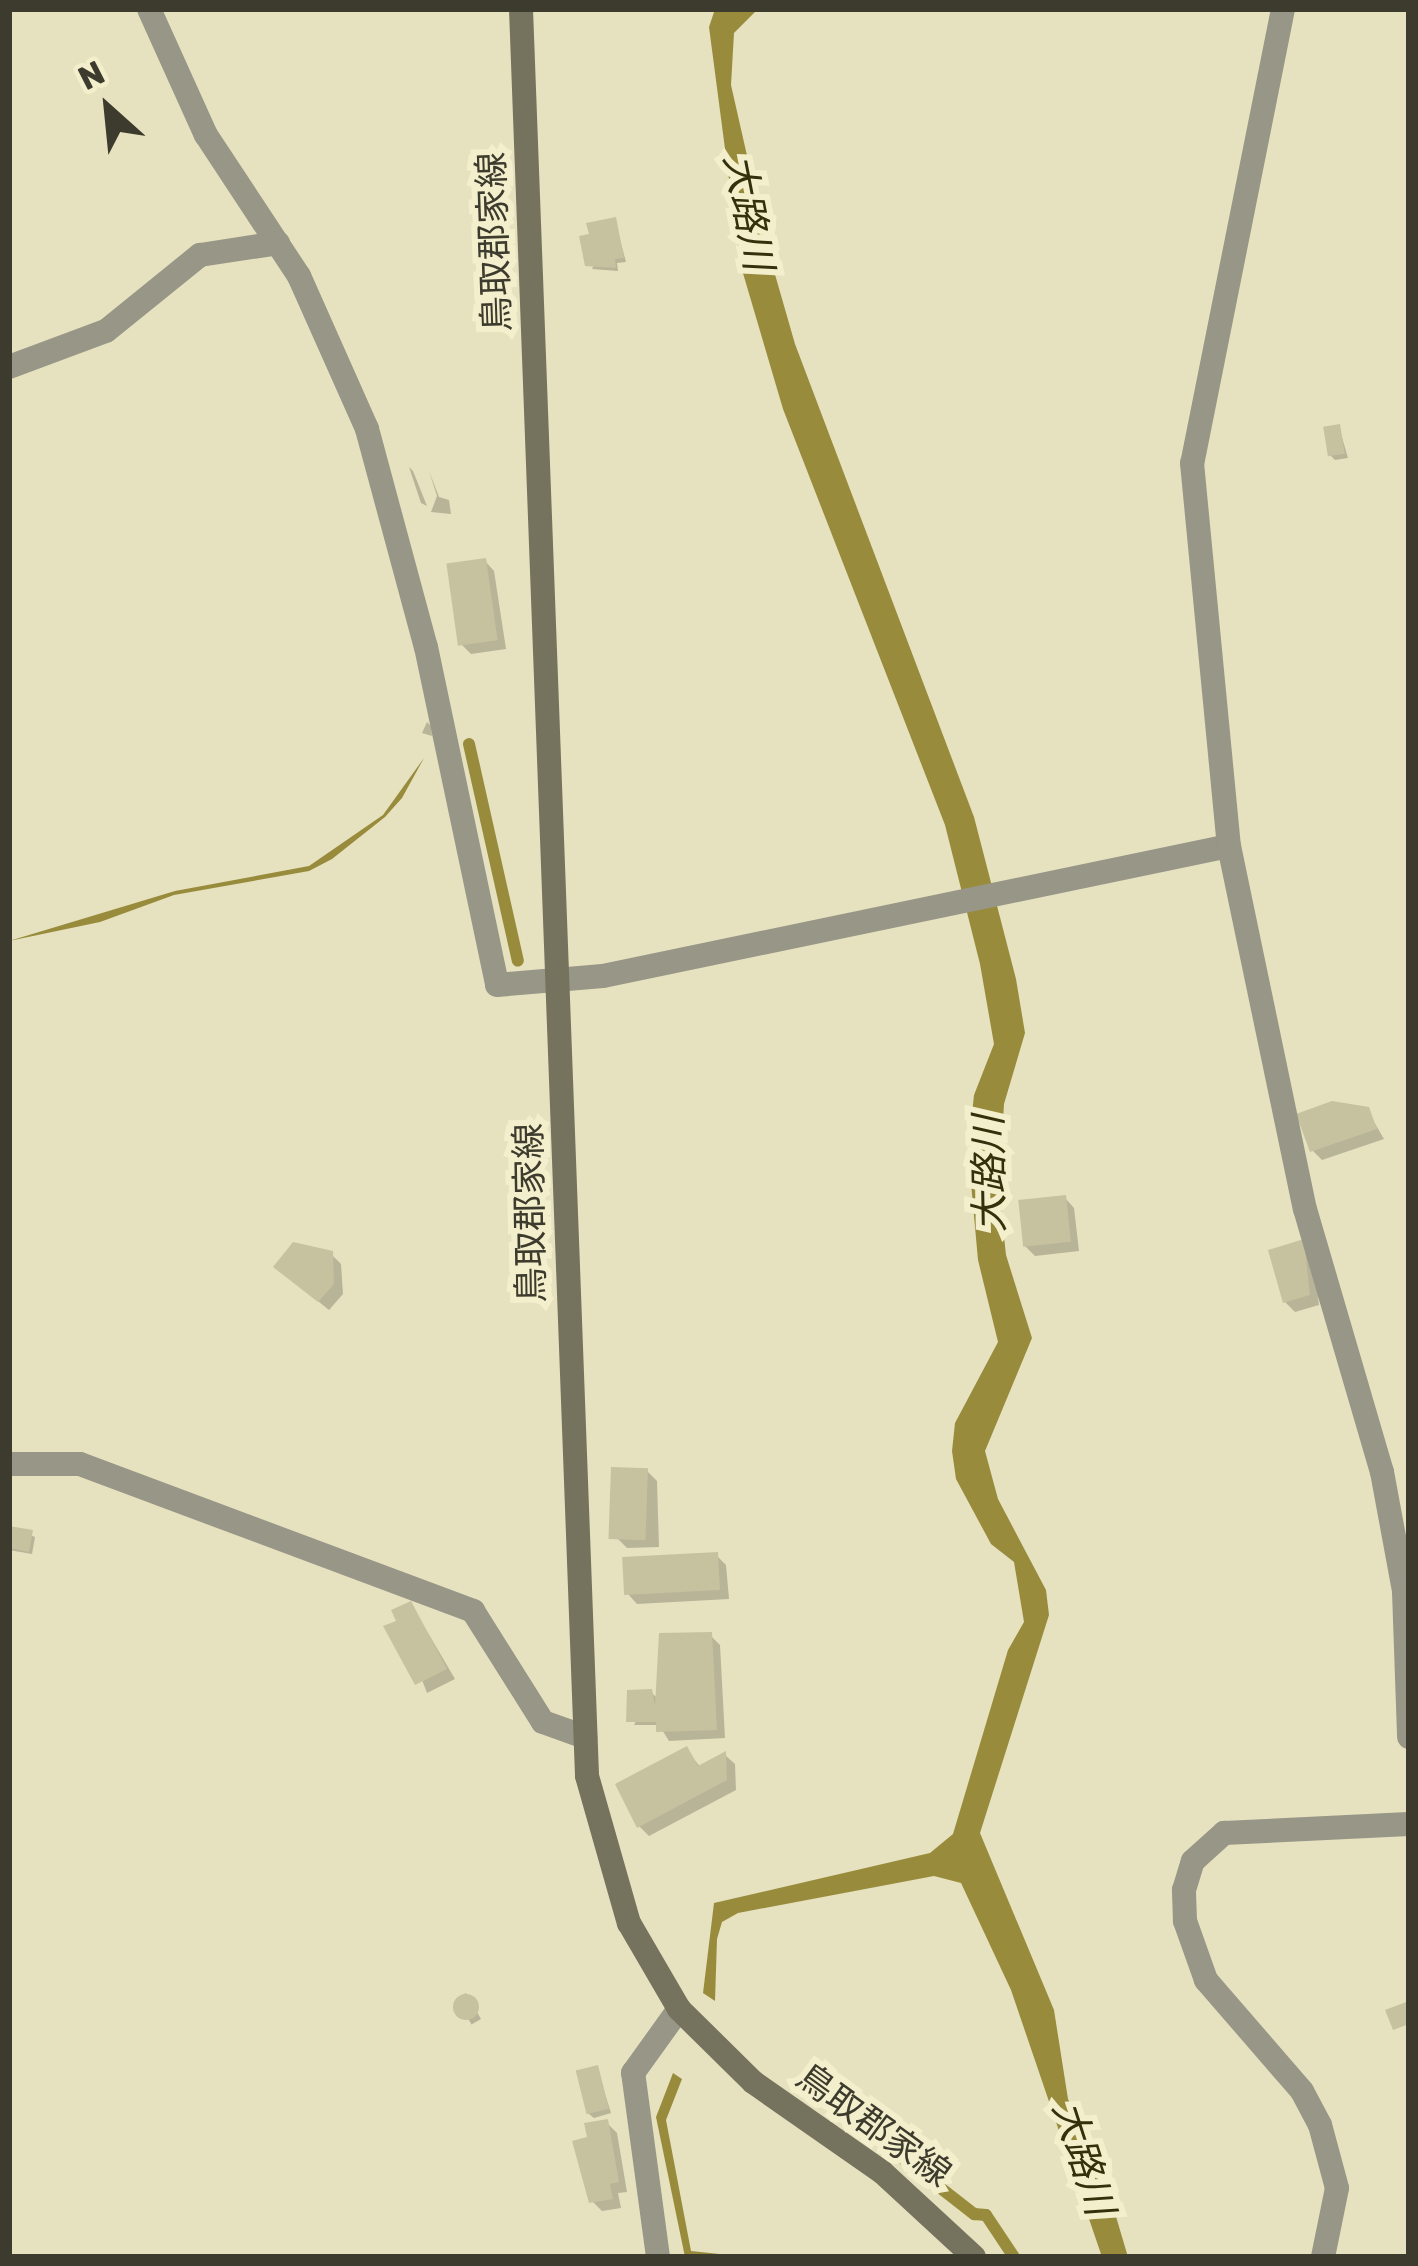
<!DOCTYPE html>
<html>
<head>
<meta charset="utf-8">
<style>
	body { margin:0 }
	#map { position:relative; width:1418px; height:2266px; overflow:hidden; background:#e6e1bf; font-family:Rubik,"Noto Sans JP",sans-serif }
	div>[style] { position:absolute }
	.water>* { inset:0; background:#988c3c }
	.shadow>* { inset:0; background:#0003; transform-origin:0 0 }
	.stream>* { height:12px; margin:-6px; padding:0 6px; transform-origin:6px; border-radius:6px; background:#988c3c }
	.building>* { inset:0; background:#c6c19f; transform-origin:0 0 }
	.round { border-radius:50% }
	.street>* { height:24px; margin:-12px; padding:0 12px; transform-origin:12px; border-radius:12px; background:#979687 }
	.secondary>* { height:24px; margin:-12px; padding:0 12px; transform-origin:12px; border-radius:12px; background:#75725d }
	span { translate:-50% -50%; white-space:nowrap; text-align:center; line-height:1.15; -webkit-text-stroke:12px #f3efcc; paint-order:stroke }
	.street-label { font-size:36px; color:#3d3b2d }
	.water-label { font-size:39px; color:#35300c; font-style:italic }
	.frame { position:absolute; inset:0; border:12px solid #3d3b2d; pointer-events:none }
	.north { position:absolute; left:48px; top:48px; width:120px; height:120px; -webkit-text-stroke:9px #f3efcc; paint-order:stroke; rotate:333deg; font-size:33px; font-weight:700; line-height:48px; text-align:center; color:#3d3b2d }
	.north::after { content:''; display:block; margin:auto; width:42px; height:54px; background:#3d3b2d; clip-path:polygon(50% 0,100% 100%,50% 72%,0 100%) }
</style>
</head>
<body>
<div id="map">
	<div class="water">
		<div style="clip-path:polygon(715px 9px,758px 9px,734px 33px,731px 85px,770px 257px,795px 344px,974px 817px,1016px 979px,1025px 1033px,1004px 1104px,999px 1190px,1006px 1255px,1032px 1338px,985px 1451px,998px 1499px,1046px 1590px,1049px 1615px,980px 1833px,1054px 2010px,1068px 2099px,1101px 2166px,1128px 2257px,1102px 2257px,1011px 1990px,961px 1883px,934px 1876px,738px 1913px,722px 1922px,717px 1939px,715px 2001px,703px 1993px,714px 1903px,930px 1853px,953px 1834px,1008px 1650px,1024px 1622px,1014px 1562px,991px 1544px,956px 1479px,952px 1451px,955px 1423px,998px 1342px,978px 1260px,968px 1150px,974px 1095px,994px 1044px,980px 964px,945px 825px,783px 409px,740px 263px,709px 27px)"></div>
		<div style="clip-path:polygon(424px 758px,402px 798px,385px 817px,332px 859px,309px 871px,174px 895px,100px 922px,9px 941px,175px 891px,309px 866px,383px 815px)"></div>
		<div style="clip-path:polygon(673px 2073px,682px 2079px,666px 2120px,691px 2251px,748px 2257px,685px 2257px,656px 2117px)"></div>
	</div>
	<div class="shadow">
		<div style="clip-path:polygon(615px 221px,626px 262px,617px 263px,618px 271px,592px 269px)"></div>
		<div style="clip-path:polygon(1339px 427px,1348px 458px,1335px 460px,1331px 456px)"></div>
		<div style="clip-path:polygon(409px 467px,413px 471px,427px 506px,421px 503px)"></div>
		<div style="clip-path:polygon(429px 471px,439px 497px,449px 500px,451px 514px,431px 512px,437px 496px)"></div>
		<div style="clip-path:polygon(485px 561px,494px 571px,506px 649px,471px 654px,461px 644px)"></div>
		<div style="clip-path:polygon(427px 722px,431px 726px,432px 736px,422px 733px)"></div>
		<div style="clip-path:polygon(1367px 1110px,1384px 1139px,1322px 1160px,1312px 1150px)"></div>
		<div style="clip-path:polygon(1065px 1198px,1074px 1208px,1079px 1251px,1035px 1256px,1025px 1246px)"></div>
		<div style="clip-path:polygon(1271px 1252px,1313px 1252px,1319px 1305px,1295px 1312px,1285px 1302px)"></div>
		<div style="clip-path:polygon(331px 1254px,341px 1264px,343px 1294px,329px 1310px,287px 1276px)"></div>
		<div style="clip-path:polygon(647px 1471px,657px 1481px,659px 1547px,627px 1548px,617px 1538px)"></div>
		<div style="clip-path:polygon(9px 1527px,35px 1537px,32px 1554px,9px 1550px)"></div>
		<div style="clip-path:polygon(716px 1555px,726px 1565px,729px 1599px,637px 1604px,628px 1594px)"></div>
		<div style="clip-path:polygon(411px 1604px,455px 1679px,427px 1693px,400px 1622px)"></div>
		<div style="clip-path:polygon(710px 1635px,720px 1645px,725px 1738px,669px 1741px,659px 1725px,634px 1725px,651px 1692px,660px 1701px)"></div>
		<div style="clip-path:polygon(687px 1750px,701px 1768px,725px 1755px,735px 1764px,736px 1790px,649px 1836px,639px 1826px)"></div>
		<div style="left:466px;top:1993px;width:30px;height:11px;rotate:60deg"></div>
		<div style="clip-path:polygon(597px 2068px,611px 2113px,594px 2118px,589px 2114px)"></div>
		<div style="clip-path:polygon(607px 2123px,617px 2133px,627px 2192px,618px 2193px,621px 2208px,602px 2211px,592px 2201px,591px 2140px)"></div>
	</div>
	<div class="stream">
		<div style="left:469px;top:744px;width:222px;rotate:77.3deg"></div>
		<div style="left:860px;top:2125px;width:145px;rotate:38deg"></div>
		<div style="left:974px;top:2214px;width:12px;rotate:5deg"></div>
		<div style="left:986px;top:2215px;width:50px;rotate:56.3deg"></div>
	</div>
	<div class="building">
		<div style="clip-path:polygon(616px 217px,624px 258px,615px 259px,616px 268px,585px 266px,579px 236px,589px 234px,586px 223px)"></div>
		<div style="left:1340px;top:424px;width:30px;height:17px;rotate:81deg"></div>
		<div style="left:486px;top:558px;width:83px;height:40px;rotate:82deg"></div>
		<div style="clip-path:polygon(1332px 1101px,1369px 1107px,1377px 1129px,1310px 1152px,1296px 1114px)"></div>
		<div style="left:1066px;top:1195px;width:47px;height:48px;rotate:84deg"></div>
		<div style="clip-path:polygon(1304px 1239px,1310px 1295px,1283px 1303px,1268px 1250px)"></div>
		<div style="clip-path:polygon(293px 1242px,333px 1251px,334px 1284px,318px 1302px,273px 1267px)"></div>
		<div style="left:611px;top:1467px;width:37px;height:72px;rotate:2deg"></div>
		<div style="clip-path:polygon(9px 1526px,33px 1530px,29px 1552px,9px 1548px)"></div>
		<div style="left:718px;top:1552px;width:38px;height:96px;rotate:87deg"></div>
		<div style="clip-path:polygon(411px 1601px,447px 1669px,415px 1685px,383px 1626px,396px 1621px,391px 1610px)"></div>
		<div style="clip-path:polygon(712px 1632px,717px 1730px,656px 1732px,656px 1722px,626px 1722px,627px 1690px,652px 1689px,655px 1706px,659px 1633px)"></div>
		<div style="clip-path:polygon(687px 1746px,698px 1766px,726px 1751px,727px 1780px,637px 1828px,615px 1784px)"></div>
		<div class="round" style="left:453px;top:1994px;width:26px;height:26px"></div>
		<div style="clip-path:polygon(1409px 2001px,1409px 2024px,1393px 2030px,1385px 2010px)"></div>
		<div style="left:598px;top:2065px;width:45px;height:23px;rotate:76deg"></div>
		<div style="clip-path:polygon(608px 2119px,619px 2182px,610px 2184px,613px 2199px,589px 2203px,572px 2141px,587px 2137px,584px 2123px)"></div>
	</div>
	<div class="street">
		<div style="left:149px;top:9px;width:138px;rotate:65.7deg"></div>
		<div style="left:206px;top:135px;width:169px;rotate:56.6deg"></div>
		<div style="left:299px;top:276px;width:167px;rotate:66deg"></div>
		<div style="left:367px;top:429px;width:226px;rotate:74.9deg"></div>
		<div style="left:426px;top:647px;width:345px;rotate:78.1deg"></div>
		<div style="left:497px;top:985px;width:106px;rotate:-4.9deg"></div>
		<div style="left:603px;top:976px;width:639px;rotate:-11.73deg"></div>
		<div style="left:1283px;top:9px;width:463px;rotate:101.3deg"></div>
		<div style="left:1192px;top:463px;width:385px;rotate:84.5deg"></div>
		<div style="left:1229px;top:846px;width:371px;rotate:78.2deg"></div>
		<div style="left:1305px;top:1209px;width:274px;rotate:73.7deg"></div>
		<div style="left:1382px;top:1472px;width:121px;rotate:79.5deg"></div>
		<div style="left:1404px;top:1591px;width:146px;rotate:88deg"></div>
		<div style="left:9px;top:367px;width:103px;rotate:-20.4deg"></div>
		<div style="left:106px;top:331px;width:121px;rotate:-39deg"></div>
		<div style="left:200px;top:255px;width:79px;rotate:-8.7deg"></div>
		<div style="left:9px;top:1464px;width:71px"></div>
		<div style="left:80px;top:1464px;width:420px;rotate:20.5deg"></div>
		<div style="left:473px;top:1611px;width:131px;rotate:57.8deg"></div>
		<div style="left:543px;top:1722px;width:45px;rotate:19.7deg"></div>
		<div style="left:658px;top:2257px;width:186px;rotate:-97.7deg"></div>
		<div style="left:633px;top:2073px;width:79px;rotate:-54.3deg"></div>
		<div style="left:1323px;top:2257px;width:70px;rotate:-78.5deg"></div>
		<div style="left:1337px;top:2188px;width:65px;rotate:-105.1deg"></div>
		<div style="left:1320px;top:2125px;width:38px;rotate:-118deg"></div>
		<div style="left:1302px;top:2091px;width:147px;rotate:-130.9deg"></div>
		<div style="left:1206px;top:1980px;width:63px;rotate:-109.6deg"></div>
		<div style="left:1185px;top:1921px;width:31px;rotate:-92deg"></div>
		<div style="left:1184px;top:1890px;width:30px;rotate:-73deg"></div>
		<div style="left:1193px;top:1861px;width:42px;rotate:-42.1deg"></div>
		<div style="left:1224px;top:1833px;width:185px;rotate:-2.8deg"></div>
	</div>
	<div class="secondary">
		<div style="left:521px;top:9px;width:1768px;rotate:87.86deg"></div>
		<div style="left:587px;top:1776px;width:153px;rotate:74.1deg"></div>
		<div style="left:629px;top:1923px;width:99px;rotate:59.8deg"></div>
		<div style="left:679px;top:2009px;width:104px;rotate:44.6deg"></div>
		<div style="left:753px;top:2082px;width:157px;rotate:34.9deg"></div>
		<div style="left:882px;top:2172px;width:125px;rotate:42.7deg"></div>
	</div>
	<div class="street-label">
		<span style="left:494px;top:242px;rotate:-92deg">鳥取郡家線</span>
		<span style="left:530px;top:1213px;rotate:-91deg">鳥取郡家線</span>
		<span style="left:874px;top:2125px;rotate:36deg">鳥取郡家線</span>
	</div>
	<div class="water-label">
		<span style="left:748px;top:212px;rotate:79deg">大路川</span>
		<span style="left:990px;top:1174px;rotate:-91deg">大路川</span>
		<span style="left:1083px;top:2158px;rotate:72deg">大路川</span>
	</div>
	<div class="frame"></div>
	<div class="north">N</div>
</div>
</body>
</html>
